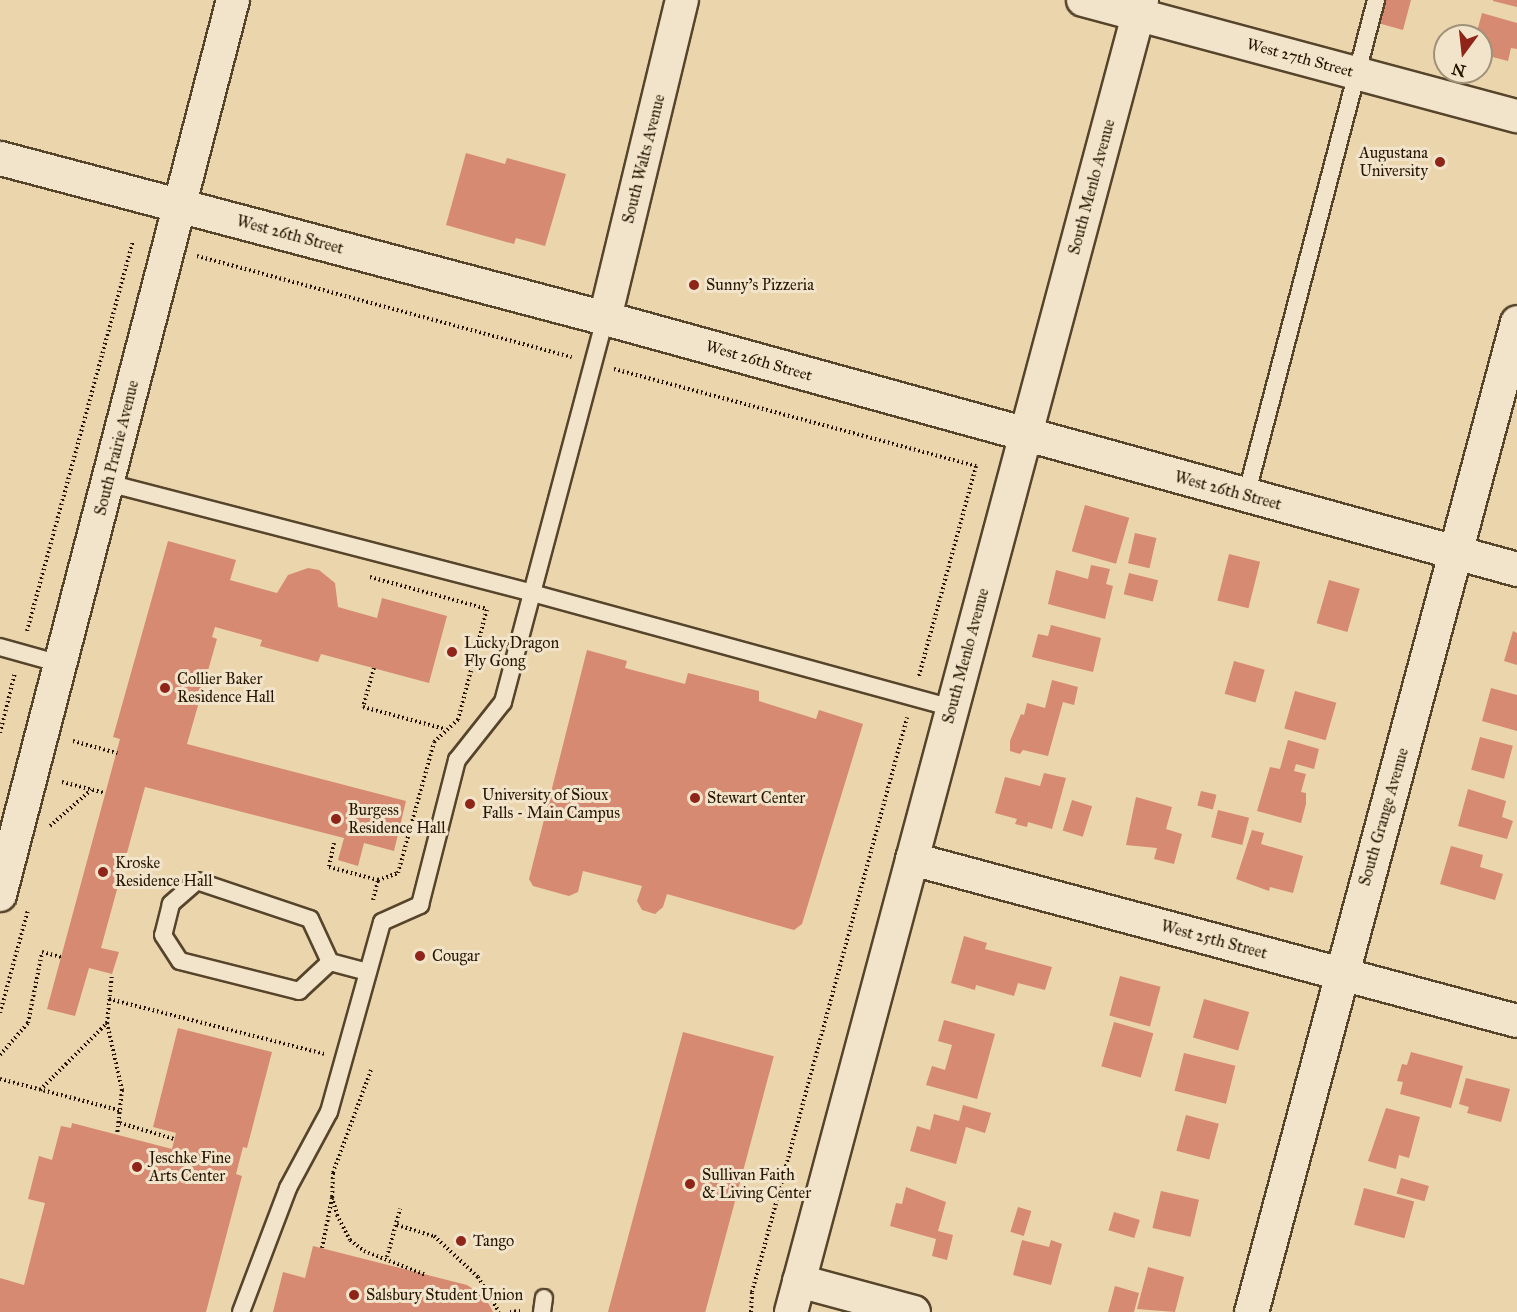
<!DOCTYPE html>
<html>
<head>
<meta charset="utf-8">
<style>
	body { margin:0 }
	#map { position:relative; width:1517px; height:1312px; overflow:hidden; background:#ebd5ad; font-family:"IM FELL Great Primer",serif }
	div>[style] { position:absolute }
	.building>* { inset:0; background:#d68a71; transform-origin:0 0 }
	.path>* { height:4px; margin-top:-2px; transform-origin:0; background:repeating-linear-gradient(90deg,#241400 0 1.5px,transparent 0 4.5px) }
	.roads { filter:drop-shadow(2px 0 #56442b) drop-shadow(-2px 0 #56442b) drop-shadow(0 2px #56442b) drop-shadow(0 -2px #56442b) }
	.service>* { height:16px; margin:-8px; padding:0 8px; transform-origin:8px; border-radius:8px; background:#f2e4ca }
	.minor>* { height:32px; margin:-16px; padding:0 16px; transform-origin:16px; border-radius:16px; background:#f2e4ca }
	.tertiary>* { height:33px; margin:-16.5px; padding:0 16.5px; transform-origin:16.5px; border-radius:16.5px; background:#f2e4ca }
	.secondary>* { height:33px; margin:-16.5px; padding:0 16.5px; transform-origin:16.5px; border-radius:16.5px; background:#f2e4ca }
	.dots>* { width:16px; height:16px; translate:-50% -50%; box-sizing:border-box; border:3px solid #f2e4ca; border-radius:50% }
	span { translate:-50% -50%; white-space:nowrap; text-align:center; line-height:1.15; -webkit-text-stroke:6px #f2e4ca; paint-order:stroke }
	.street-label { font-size:16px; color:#241400 }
	.poi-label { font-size:16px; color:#241400 }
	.right { translate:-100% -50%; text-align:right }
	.left { translate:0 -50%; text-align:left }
	.north { position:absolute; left:1433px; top:24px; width:60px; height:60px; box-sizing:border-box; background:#f2e4ca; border:2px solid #a09179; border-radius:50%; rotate:195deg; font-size:16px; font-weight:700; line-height:24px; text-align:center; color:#241400 }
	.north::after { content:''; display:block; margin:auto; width:21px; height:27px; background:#8f2418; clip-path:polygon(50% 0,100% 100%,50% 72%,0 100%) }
</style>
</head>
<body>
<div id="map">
	<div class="building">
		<div style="clip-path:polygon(1384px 0,1411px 0,1403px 30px,1378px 23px)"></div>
		<div style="clip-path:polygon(1493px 0,1517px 0,1517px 7px,1493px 1px)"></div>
		<div style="clip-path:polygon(1482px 13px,1517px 23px,1517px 49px,1511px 48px,1508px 61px,1481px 54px,1481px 36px,1476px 35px)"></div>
		<div style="clip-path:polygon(466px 153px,505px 164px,507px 158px,566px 174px,545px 246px,516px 238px,514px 244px,446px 225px)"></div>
		<div style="left:1085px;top:505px;width:46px;height:48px;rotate:16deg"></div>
		<div style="left:1135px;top:533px;width:22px;height:31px;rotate:13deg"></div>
		<div style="clip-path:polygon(168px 541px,236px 560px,230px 580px,277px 593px,288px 575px,308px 568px,319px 570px,335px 583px,338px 607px,377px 618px,382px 598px,447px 616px,429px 683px,321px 654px,318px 662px,260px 646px,262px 640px,215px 627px,212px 637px,217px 639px,187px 744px,406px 801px,394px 851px,364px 843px,358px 866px,338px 860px,344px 838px,145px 787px,101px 948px,119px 952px,112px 974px,89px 968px,75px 1016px,47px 1009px,120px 739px,113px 737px)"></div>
		<div style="left:1229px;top:554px;width:32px;height:48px;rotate:14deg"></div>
		<div style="clip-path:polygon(1091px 565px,1110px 569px,1106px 584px,1113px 586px,1105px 619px,1048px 604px,1056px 570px,1088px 579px)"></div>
		<div style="left:1129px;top:573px;width:30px;height:22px;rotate:14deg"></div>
		<div style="left:1329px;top:580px;width:32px;height:45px;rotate:16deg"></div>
		<div style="clip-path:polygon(1051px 625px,1101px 638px,1093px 672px,1032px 657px,1038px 634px,1048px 636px)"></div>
		<div style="clip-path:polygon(1513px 631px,1517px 633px,1517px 665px,1504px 661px)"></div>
		<div style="clip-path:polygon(587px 650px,627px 661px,625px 668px,685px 684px,688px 673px,759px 691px,759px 701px,816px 719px,819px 710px,863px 724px,802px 924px,794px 930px,667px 894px,663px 907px,655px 914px,642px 910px,637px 901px,642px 886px,583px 871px,578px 892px,569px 896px,533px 886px,529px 879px)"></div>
		<div style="left:1234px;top:661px;width:32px;height:34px;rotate:16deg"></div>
		<div style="clip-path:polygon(1052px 680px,1078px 687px,1074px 705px,1063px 702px,1048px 756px,1023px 750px,1020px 754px,1010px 751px,1010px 741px,1021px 714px,1024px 715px,1027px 703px,1045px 708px)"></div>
		<div style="clip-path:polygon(1491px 688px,1517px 695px,1517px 731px,1482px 721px)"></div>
		<div style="left:1295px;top:691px;width:43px;height:39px;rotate:16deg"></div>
		<div style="left:1480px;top:737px;width:34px;height:34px;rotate:15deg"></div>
		<div style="clip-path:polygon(1288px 740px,1319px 749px,1314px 769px,1296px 764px,1294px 771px,1306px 774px,1301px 792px,1306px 793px,1306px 804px,1301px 823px,1257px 811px,1270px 767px,1280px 769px)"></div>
		<div style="clip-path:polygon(1044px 773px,1066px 778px,1052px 829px,1028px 822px,1027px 827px,1015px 824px,1017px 819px,995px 813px,1005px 777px,1040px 786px)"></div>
		<div style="clip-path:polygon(1468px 789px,1506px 801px,1502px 817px,1513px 821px,1507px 839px,1458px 826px)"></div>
		<div style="left:1201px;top:791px;width:16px;height:15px;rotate:14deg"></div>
		<div style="clip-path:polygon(1136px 797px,1172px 807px,1166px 829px,1182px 834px,1174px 864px,1154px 859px,1157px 848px,1126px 845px)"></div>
		<div style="left:1072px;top:800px;width:21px;height:32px;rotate:17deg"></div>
		<div style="left:1218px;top:810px;width:32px;height:28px;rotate:14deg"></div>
		<div style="clip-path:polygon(1252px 830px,1264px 833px,1261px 844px,1303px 856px,1293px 893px,1270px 887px,1269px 891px,1236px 879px)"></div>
		<div style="clip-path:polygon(1451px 846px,1483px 855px,1480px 867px,1503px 874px,1495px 900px,1440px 884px)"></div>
		<div style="clip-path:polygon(964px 936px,987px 943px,985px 949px,1052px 967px,1045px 990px,1018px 983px,1014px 996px,976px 985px,975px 990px,951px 983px)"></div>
		<div style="left:1120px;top:976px;width:42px;height:41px;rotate:15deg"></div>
		<div style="left:1204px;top:999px;width:47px;height:40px;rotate:16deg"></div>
		<div style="clip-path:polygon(944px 1020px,995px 1034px,977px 1099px,926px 1085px,932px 1066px,945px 1070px,952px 1045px,938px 1041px)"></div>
		<div style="left:1114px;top:1022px;width:41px;height:46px;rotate:16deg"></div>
		<div style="clip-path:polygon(178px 1028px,272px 1052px,247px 1148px,243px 1147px,236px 1174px,242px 1176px,206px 1312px,0 1312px,0 1278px,24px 1285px,45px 1203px,28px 1199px,39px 1156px,52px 1160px,61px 1126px,71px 1128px,72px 1123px,172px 1149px,176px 1133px,153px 1127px)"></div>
		<div style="left:683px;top:1032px;width:94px;height:290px;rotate:15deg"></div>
		<div style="clip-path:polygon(1411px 1052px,1463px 1066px,1451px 1108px,1400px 1094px,1403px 1082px,1397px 1081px,1402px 1064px,1407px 1065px)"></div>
		<div style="left:1184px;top:1053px;width:53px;height:39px;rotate:14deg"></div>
		<div style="clip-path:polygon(1466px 1078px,1510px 1089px,1501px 1122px,1467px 1113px,1469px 1107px,1459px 1104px)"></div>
		<div style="clip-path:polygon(963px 1105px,991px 1113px,985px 1133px,966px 1127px,956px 1164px,910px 1151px,917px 1126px,930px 1130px,934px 1114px,959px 1121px)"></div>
		<div style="clip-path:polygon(1386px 1108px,1420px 1117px,1409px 1158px,1399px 1155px,1396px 1169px,1368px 1161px)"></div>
		<div style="left:1186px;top:1115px;width:34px;height:37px;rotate:15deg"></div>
		<div style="left:1401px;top:1178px;width:29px;height:16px;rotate:16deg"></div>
		<div style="clip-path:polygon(906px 1187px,946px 1202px,938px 1231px,953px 1235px,947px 1260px,932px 1256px,936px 1239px,890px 1226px,896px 1203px,902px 1204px)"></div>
		<div style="left:1364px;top:1188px;width:52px;height:38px;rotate:15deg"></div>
		<div style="left:1161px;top:1191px;width:39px;height:38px;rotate:13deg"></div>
		<div style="left:1018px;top:1207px;width:14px;height:26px;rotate:17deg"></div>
		<div style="left:1114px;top:1212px;width:27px;height:19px;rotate:17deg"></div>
		<div style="clip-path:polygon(1022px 1240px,1049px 1247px,1051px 1240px,1062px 1244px,1051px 1285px,1013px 1275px)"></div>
		<div style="clip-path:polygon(313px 1246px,467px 1285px,485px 1297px,493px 1312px,273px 1312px,283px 1272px,305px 1278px)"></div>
		<div style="clip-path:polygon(1148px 1267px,1184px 1277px,1175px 1312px,1137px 1309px)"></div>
		<div style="clip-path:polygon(1115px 1286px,1139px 1293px,1134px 1312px,1108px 1312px)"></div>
	</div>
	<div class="path">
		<div style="left:197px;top:256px;width:388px;rotate:15.1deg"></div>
		<div style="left:614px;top:369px;width:375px;rotate:15deg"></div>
		<div style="left:976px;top:466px;width:218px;rotate:105.2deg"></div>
		<div style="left:370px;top:577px;width:121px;rotate:15.3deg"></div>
		<div style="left:27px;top:631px;width:404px;rotate:-74.8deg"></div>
		<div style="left:374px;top:668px;width:41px;rotate:105.8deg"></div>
		<div style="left:363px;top:707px;width:85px;rotate:15deg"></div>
		<div style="left:0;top:733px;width:62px;rotate:-76deg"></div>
		<div style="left:73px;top:741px;width:46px;rotate:15.3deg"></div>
		<div style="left:62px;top:782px;width:44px;rotate:14.3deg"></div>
		<div style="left:50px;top:826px;width:55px;rotate:-41.3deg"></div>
		<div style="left:334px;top:843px;width:25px;rotate:102deg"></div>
		<div style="left:329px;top:867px;width:51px;rotate:14.9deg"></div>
		<div style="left:373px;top:900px;width:21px;rotate:-76deg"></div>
		<div style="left:378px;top:880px;width:21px;rotate:-19deg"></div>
		<div style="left:398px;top:873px;width:136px;rotate:-74.6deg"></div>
		<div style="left:434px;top:742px;width:33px;rotate:-43deg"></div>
		<div style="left:458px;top:720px;width:115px;rotate:-75.4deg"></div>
		<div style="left:109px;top:999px;width:222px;rotate:14.3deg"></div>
		<div style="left:0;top:1013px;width:107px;rotate:-74.8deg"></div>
		<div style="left:107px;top:1023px;width:69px;rotate:77.4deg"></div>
		<div style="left:122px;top:1090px;width:45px;rotate:96.3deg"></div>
		<div style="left:0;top:1055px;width:43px;rotate:-48.8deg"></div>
		<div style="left:28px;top:1023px;width:72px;rotate:-78.8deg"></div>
		<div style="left:42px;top:952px;width:20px;rotate:15deg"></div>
		<div style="left:371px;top:1070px;width:110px;rotate:110.3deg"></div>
		<div style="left:333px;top:1173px;width:24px;rotate:92deg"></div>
		<div style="left:332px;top:1197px;width:19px;rotate:74deg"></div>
		<div style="left:337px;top:1215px;width:28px;rotate:63deg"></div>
		<div style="left:350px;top:1240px;width:18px;rotate:38deg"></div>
		<div style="left:364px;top:1251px;width:66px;rotate:21.2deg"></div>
		<div style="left:0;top:1079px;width:126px;rotate:14.7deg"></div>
		<div style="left:40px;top:1090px;width:95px;rotate:-45deg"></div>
		<div style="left:107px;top:1023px;width:49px;rotate:-84.2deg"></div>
		<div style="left:120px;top:1123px;width:56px;rotate:16.5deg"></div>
		<div style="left:397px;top:1225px;width:39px;rotate:17deg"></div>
		<div style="left:434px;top:1236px;width:60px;rotate:43deg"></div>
		<div style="left:478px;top:1277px;width:41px;rotate:59deg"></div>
		<div style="left:322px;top:1248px;width:51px;rotate:-78.7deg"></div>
		<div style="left:387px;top:1257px;width:50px;rotate:-74.8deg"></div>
		<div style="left:510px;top:1312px;width:11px;rotate:-5deg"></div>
		<div style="left:751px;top:1312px;width:20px;rotate:-87deg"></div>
		<div style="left:752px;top:1292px;width:595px;rotate:-74.89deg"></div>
	</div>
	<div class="roads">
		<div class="service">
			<div style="left:108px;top:483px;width:438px;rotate:14.5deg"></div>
			<div style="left:532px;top:593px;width:435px;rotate:15.3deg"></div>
			<div style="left:1246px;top:496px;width:513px;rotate:-75.31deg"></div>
			<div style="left:0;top:647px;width:63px;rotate:15.6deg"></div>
			<div style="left:330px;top:962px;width:47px;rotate:-114.9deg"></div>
			<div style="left:310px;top:919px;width:119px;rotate:-161.4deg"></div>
			<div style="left:197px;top:881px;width:35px;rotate:139deg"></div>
			<div style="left:171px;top:904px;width:32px;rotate:104deg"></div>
			<div style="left:163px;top:935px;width:31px;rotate:57deg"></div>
			<div style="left:180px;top:961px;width:123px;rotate:14.1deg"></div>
			<div style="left:299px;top:991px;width:42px;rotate:-43.1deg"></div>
			<div style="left:330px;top:962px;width:39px;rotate:15deg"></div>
			<div style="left:241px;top:1312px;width:133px;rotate:-69.2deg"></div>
			<div style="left:288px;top:1188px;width:86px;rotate:-61.7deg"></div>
			<div style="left:329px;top:1112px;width:197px;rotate:-74.4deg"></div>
			<div style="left:382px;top:922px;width:42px;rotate:-24.1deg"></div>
			<div style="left:420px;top:905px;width:150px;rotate:-75.7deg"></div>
			<div style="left:457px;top:760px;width:74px;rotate:-51.6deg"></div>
			<div style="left:503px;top:702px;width:397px;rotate:-75.1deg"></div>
			<div style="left:542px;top:1312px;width:14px;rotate:-82deg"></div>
		</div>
		<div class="minor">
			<div style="left:1083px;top:0;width:449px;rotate:15deg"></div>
			<div style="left:605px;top:318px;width:327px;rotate:-76.4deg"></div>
			<div style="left:912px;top:859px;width:626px;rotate:14.99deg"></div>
			<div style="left:0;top:895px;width:925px;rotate:-75.41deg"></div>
			<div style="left:799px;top:1281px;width:119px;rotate:15.1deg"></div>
			<div style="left:791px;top:1312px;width:1358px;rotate:-75.02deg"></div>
		</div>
		<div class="tertiary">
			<div style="left:1251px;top:1312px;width:1025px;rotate:-74.96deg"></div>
		</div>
		<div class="secondary">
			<div style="left:0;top:158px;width:626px;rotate:14.81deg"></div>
			<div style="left:605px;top:318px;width:946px;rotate:15.39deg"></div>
		</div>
	</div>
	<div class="dots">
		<div style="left:1440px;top:162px;background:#8f2418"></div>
		<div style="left:694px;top:285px;background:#8f2418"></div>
		<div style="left:452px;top:652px;background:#8f2418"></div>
		<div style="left:165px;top:688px;background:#8f2418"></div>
		<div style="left:695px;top:798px;background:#8f2418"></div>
		<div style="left:470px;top:804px;background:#8f2418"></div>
		<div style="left:336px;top:819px;background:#8f2418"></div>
		<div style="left:103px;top:872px;background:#8f2418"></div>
		<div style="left:420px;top:956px;background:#8f2418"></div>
		<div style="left:137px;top:1167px;background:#8f2418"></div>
		<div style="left:690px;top:1184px;background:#8f2418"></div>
		<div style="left:461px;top:1241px;background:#8f2418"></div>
		<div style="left:354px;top:1295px;background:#8f2418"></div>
	</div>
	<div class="street-label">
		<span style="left:1300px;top:58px;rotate:15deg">West 27th Street</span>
		<span style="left:644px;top:159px;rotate:-76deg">South Walts Avenue</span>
		<span style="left:1092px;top:187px;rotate:-75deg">South Menlo Avenue</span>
		<span style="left:290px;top:235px;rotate:15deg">West 26th Street</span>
		<span style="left:759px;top:361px;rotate:16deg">West 26th Street</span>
		<span style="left:117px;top:448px;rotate:-76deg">South Prairie Avenue</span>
		<span style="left:1228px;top:491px;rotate:15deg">West 26th Street</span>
		<span style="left:966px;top:656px;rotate:-75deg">South Menlo Avenue</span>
		<span style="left:1384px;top:817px;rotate:-74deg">South Grange Avenue</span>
		<span style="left:1214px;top:940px;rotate:15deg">West 25th Street</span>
	</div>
	<div class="poi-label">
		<span class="right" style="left:1428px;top:162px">Augustana<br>University</span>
		<span class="left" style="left:706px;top:285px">Sunny's Pizzeria</span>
		<span class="left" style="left:464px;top:652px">Lucky Dragon<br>Fly Gong</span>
		<span class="left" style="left:177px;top:688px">Collier Baker<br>Residence Hall</span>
		<span class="left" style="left:482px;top:804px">University of Sioux<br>Falls - Main Campus</span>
		<span class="left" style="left:707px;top:798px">Stewart Center</span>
		<span class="left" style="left:348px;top:819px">Burgess<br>Residence Hall</span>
		<span class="left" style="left:115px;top:872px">Kroske<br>Residence Hall</span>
		<span class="left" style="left:432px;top:956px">Cougar</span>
		<span class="left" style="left:149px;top:1167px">Jeschke Fine<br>Arts Center</span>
		<span class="left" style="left:702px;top:1184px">Sullivan Faith<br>&amp; Living Center</span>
		<span class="left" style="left:473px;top:1241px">Tango</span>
		<span class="left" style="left:366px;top:1295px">Salsbury Student Union</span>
	</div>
	<div class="north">N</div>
</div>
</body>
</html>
